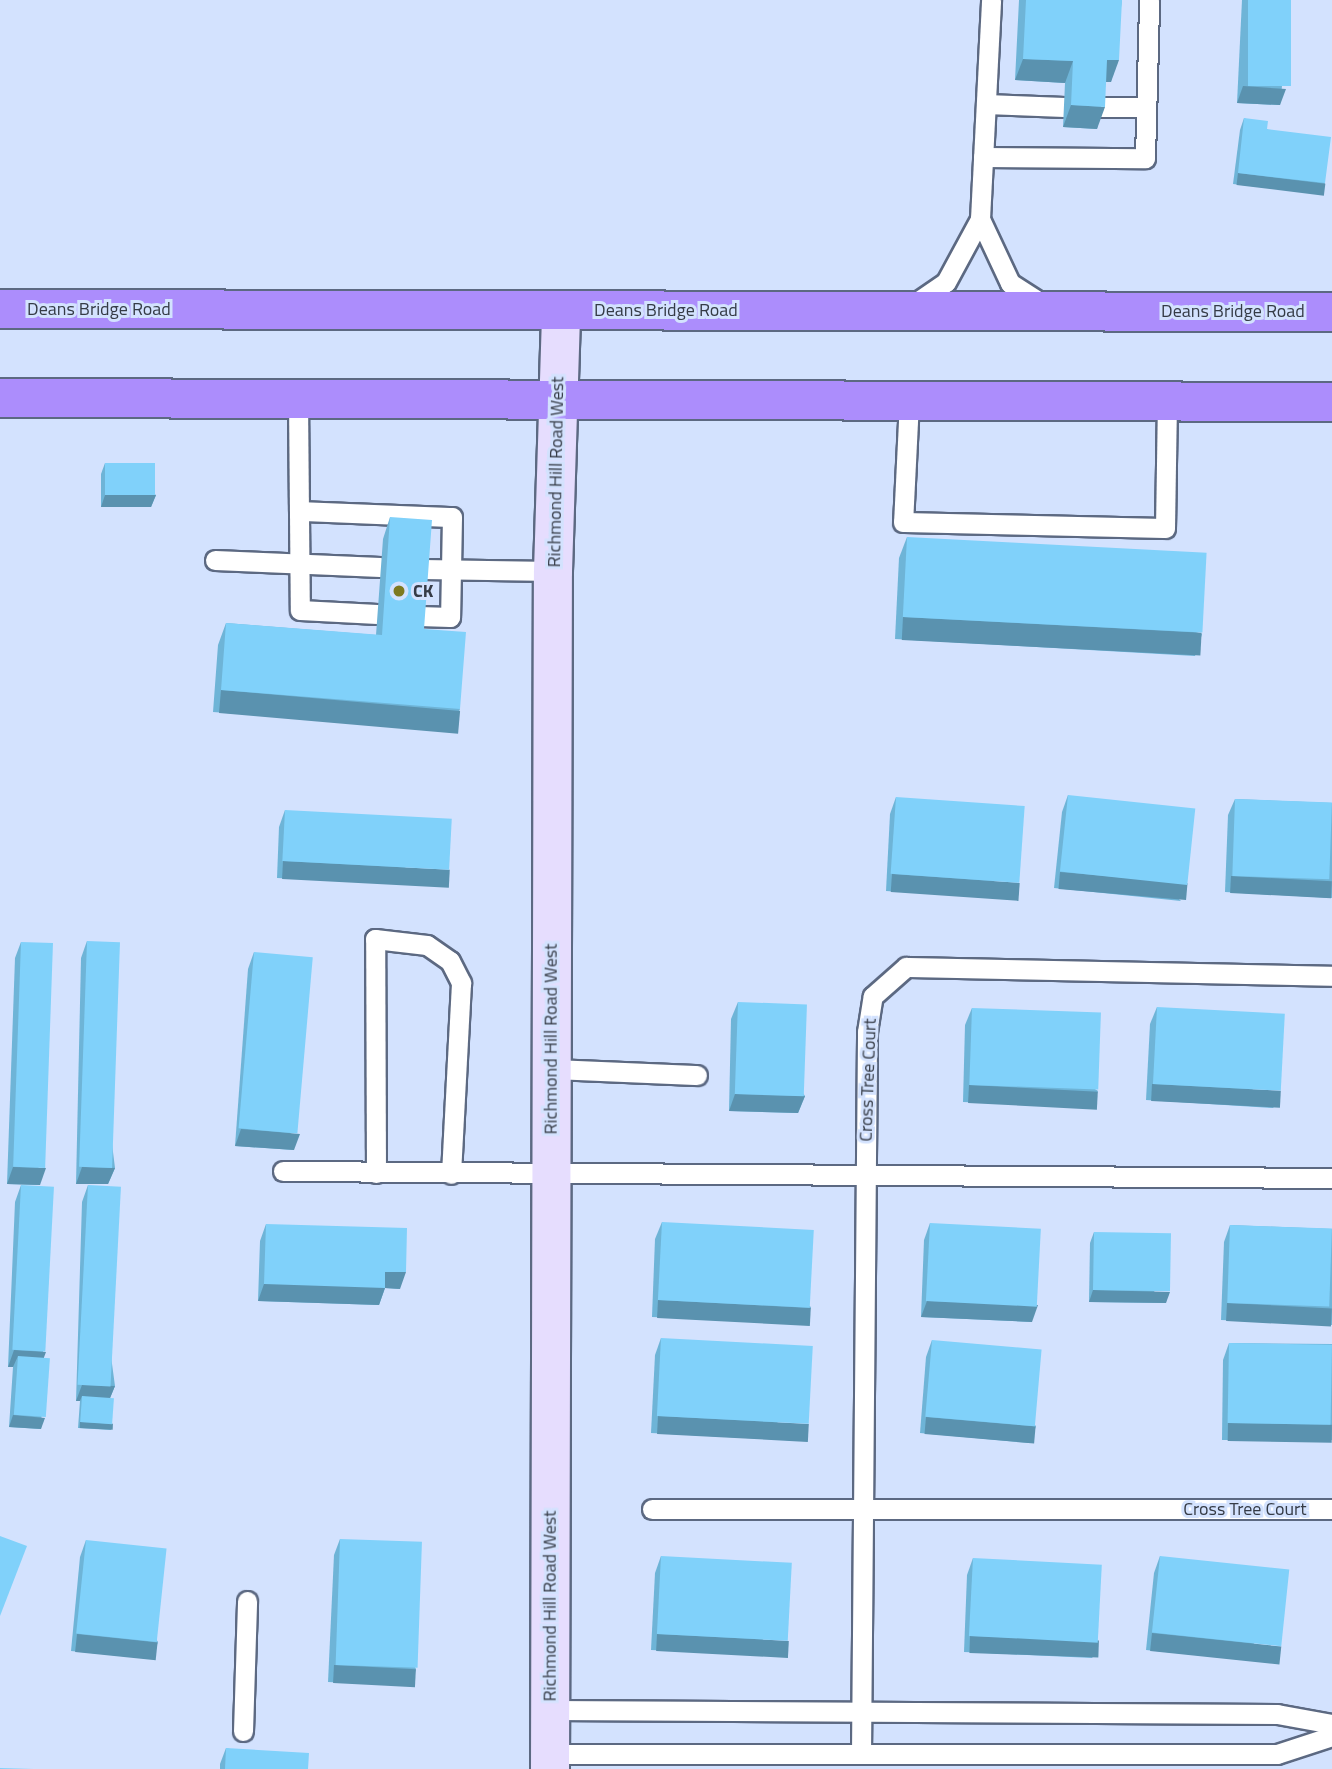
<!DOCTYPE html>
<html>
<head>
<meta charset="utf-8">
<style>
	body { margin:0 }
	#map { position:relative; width:1332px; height:1769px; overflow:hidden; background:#d3e2fe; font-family:"Titillium Web",sans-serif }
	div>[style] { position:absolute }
	.roads { filter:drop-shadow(2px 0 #5c6982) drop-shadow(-2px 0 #5c6982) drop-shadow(0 2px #5c6982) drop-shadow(0 -2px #5c6982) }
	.lane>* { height:19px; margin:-9.5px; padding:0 9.5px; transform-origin:9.5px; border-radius:9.5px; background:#fff }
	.secondary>* { height:38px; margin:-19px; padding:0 19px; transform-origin:19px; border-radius:19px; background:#e6ddfe }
	.highway>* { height:38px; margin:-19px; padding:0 19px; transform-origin:19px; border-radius:19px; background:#ac8dfc }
	.wall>* { inset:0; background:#6eb4d7 }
	.shaded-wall>* { inset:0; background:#5a92af; transform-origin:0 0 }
	.building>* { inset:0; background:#80d1fa; transform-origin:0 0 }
	.dots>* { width:19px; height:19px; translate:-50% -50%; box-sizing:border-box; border:4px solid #d3e2fe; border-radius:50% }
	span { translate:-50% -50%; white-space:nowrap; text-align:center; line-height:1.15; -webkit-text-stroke:6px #d3e2fe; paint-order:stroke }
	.street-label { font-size:18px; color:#353b46 }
	.poi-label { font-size:18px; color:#353b46; font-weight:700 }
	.left { translate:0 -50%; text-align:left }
</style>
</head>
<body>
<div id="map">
	<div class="roads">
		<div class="lane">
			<div style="left:986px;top:104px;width:78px;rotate:2.2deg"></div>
			<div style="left:1098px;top:107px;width:48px"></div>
			<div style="left:983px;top:157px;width:162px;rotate:0.4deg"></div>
			<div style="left:1145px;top:158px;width:158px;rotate:-88.5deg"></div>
			<div style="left:980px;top:219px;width:71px;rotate:64.9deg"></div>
			<div style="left:1010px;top:283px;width:43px;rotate:32.6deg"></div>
			<div style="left:911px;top:306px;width:42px;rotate:-34.4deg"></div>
			<div style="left:946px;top:282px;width:72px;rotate:-61.6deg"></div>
			<div style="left:980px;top:219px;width:219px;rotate:-87.1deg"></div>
			<div style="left:298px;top:399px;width:211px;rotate:89.5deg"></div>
			<div style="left:300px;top:610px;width:77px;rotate:3deg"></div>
			<div style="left:909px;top:401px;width:121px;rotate:92.8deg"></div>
			<div style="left:903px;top:522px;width:262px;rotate:1.3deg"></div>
			<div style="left:1165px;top:528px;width:127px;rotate:-89.1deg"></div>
			<div style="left:301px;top:511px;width:151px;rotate:2.3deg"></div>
			<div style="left:452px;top:517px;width:100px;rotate:91.1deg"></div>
			<div style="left:450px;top:617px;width:31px;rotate:-178deg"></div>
			<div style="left:215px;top:560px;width:165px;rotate:2.4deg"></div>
			<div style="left:422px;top:569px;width:131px;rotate:0.9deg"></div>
			<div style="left:551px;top:1069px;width:146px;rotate:2.4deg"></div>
			<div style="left:283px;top:1171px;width:1049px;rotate:0.38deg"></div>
			<div style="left:376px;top:1173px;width:234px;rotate:-90.2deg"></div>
			<div style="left:375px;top:939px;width:52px;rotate:6.6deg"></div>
			<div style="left:427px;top:945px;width:28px;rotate:35deg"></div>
			<div style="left:450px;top:961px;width:25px;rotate:63deg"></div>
			<div style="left:461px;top:983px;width:191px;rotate:93deg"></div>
			<div style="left:652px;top:1509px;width:680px"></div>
			<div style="left:550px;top:1710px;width:727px;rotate:0.32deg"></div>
			<div style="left:1277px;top:1714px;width:56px;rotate:10.3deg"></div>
			<div style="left:243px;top:1731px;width:130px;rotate:-88.2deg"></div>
			<div style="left:550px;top:1754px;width:727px"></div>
			<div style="left:1277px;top:1754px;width:58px;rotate:-18.1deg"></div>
			<div style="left:861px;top:1754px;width:722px;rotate:-89.52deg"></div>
			<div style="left:867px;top:1032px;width:36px;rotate:-81deg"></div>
			<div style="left:873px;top:996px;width:44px;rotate:-41.3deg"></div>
			<div style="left:906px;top:967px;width:426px;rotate:1.2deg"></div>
		</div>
		<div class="secondary">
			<div style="left:550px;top:1769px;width:1198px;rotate:-89.86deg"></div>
			<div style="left:553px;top:571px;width:261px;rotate:-88.2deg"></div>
		</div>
		<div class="highway">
			<div style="left:0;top:309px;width:1332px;rotate:0.13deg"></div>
			<div style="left:0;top:398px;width:1332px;rotate:0.17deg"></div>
		</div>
	</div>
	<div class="wall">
		<div style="clip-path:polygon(1019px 0,1122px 0,1111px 82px,1106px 82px,1097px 129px,1063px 127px,1065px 83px,1015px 80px)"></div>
		<div style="clip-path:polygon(1242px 0,1291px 0,1280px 105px,1237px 103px)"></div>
		<div style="clip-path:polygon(1244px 118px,1267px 129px,1325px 183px,1321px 194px,1233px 184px,1240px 130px)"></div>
		<div style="clip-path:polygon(105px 463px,156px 495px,151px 507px,101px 507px,101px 474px)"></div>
		<div style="clip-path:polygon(390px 517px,424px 629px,460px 709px,452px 730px,213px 712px,218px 645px,226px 623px,376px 635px,383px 539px)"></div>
		<div style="clip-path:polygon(907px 537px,1202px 634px,1195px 656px,895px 639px,899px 558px)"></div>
		<div style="clip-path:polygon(1068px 795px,1181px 901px,1054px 888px,1062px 812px)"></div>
		<div style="clip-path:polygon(896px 797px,1014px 899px,886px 891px,890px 814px)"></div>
		<div style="clip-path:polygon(1235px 799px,1332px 803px,1332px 898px,1225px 892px,1228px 815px)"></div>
		<div style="clip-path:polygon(285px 810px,444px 886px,277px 878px,279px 827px)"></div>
		<div style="clip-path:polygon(87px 941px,115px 1168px,108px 1184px,76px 1184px,81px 958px)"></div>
		<div style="clip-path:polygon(21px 942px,40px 1185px,7px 1184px,15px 958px)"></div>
		<div style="clip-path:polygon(254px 952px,294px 1150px,235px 1146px,248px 969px)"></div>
		<div style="clip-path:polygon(738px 1002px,805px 1096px,798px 1113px,729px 1111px,731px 1019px)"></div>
		<div style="clip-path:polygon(1157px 1007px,1274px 1108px,1146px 1100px,1150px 1024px)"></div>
		<div style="clip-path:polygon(972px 1008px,1098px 1091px,1091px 1107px,963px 1102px,965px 1025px)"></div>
		<div style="clip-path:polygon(21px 1185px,44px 1358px,41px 1429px,9px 1427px,13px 1367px,8px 1367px,15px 1202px)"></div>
		<div style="clip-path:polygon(88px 1185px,115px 1386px,110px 1398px,111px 1430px,78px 1428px,80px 1401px,76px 1401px,82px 1202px)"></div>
		<div style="clip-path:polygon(662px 1222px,811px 1307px,805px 1323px,652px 1317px,655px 1239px)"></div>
		<div style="clip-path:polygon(930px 1223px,1032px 1322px,921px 1317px,924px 1240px)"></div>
		<div style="clip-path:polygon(266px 1224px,400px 1289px,385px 1288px,379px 1305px,258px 1301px,260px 1241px)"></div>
		<div style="clip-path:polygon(1230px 1225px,1332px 1229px,1332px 1325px,1221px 1320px,1224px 1242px)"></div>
		<div style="clip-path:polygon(1094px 1232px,1166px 1303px,1089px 1302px,1090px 1243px)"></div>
		<div style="clip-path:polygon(661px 1338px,803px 1441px,651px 1433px,655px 1355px)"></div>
		<div style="clip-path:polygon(932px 1340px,1036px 1426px,1030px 1443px,920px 1433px,926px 1357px)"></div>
		<div style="clip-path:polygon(1229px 1343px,1332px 1344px,1332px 1440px,1222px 1440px,1223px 1360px)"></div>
		<div style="clip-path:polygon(340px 1539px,416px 1669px,410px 1686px,328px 1682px,334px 1555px)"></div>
		<div style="clip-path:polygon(86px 1540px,158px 1642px,152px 1659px,71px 1651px,80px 1557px)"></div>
		<div style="clip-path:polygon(661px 1556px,783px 1656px,651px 1650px,655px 1573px)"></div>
		<div style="clip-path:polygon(1160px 1556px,1275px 1663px,1146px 1650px,1154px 1573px)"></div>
		<div style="clip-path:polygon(973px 1558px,1093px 1658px,964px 1652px,967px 1575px)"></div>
		<div style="clip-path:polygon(226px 1748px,308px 1769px,220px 1769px,220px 1764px)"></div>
	</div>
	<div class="shaded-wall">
		<div style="clip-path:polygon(1023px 59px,1073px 61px,1065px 83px,1015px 80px)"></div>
		<div style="clip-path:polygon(1107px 60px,1119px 60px,1111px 82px,1099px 82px)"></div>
		<div style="clip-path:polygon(1243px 86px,1286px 89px,1280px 105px,1237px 103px)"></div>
		<div style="clip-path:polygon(1071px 105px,1105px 107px,1097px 129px,1063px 127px)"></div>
		<div style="left:1238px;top:173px;width:88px;height:12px;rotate:7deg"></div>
		<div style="clip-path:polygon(105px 495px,156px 495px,151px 507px,101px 507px)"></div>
		<div style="left:903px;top:617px;width:299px;height:23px;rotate:3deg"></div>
		<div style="left:221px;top:690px;width:240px;height:23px;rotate:5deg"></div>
		<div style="left:283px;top:861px;width:167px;height:18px;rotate:3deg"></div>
		<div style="left:1060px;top:872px;width:128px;height:17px;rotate:5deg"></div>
		<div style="left:892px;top:874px;width:128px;height:18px;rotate:4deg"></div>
		<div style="left:1231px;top:876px;width:101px;height:17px;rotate:3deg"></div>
		<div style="left:1152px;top:1084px;width:129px;height:17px;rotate:3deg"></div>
		<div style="left:969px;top:1085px;width:129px;height:18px;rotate:3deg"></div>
		<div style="clip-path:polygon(735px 1094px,805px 1096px,798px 1113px,729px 1111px)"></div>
		<div style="clip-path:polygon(241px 1129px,300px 1134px,294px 1150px,235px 1146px)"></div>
		<div style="clip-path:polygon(13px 1167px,46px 1168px,40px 1185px,7px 1184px)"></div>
		<div style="clip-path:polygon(82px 1167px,115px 1168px,108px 1184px,76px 1184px)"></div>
		<div style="clip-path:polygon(385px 1272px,406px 1272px,400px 1289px,385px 1288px,379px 1305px,258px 1301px,264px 1284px)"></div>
		<div style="clip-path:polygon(1093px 1290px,1170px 1292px,1166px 1303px,1089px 1302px)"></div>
		<div style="left:658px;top:1300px;width:153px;height:18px;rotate:3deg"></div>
		<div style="clip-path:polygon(927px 1301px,1038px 1305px,1032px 1322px,921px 1317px)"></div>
		<div style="left:1227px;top:1303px;width:105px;height:18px;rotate:3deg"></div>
		<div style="clip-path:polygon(14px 1350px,46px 1352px,40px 1368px,18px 1356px,13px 1367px,8px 1367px)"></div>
		<div style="clip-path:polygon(82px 1385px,115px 1386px,108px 1403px,82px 1396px,80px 1401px,76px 1401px)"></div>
		<div style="clip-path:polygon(13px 1415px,45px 1418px,41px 1429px,9px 1427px)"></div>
		<div style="left:658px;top:1416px;width:151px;height:18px;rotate:3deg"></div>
		<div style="left:926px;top:1417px;width:110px;height:17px;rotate:5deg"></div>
		<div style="left:80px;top:1422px;width:33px;height:6px;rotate:3deg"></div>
		<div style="left:1228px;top:1423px;width:104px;height:18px;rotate:1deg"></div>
		<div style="left:1152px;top:1633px;width:130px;height:18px;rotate:6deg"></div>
		<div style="left:77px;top:1634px;width:81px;height:18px;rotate:6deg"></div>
		<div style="left:657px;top:1634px;width:132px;height:17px;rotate:3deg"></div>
		<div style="left:970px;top:1636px;width:129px;height:17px;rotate:2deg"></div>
		<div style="left:334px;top:1665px;width:82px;height:18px;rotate:3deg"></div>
	</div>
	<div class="building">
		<div style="clip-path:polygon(1026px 0,1122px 0,1119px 60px,1107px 60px,1105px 107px,1071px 105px,1073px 61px,1023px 59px)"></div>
		<div style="left:1248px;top:0;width:43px;height:86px"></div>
		<div style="clip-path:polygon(1244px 118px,1268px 121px,1267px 129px,1331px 137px,1325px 183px,1238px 173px)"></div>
		<div style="left:105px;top:463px;width:50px;height:32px"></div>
		<div style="clip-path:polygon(390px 517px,432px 520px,424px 629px,466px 632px,460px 709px,221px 690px,226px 623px,382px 635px)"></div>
		<div style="left:907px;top:537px;width:300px;height:80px;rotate:3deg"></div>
		<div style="left:1068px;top:795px;width:128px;height:77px;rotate:6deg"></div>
		<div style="left:896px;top:797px;width:129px;height:77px;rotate:4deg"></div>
		<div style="left:1235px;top:799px;width:97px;height:77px;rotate:2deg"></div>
		<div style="left:285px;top:810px;width:167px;height:51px;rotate:3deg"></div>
		<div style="left:87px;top:941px;width:33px;height:226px;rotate:2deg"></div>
		<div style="left:21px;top:942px;width:32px;height:225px;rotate:2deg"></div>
		<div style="left:254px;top:952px;width:59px;height:177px;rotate:5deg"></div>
		<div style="left:738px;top:1002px;width:69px;height:92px;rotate:2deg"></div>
		<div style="left:1157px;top:1007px;width:128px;height:77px;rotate:3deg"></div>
		<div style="left:972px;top:1008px;width:129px;height:77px;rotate:2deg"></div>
		<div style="left:21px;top:1185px;width:33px;height:165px;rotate:3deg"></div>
		<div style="left:88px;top:1185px;width:33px;height:200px;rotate:3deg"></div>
		<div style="left:662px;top:1222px;width:152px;height:78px;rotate:3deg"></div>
		<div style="left:930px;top:1223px;width:111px;height:78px;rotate:3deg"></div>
		<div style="clip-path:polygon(266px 1224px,407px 1228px,406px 1272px,385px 1272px,385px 1288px,264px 1284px)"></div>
		<div style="left:1230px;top:1225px;width:102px;height:78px;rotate:2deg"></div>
		<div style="left:1094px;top:1232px;width:77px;height:58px;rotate:1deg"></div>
		<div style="left:661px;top:1338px;width:152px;height:78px;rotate:3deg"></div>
		<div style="left:932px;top:1340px;width:110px;height:77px;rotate:5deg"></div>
		<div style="left:1229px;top:1343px;width:103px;height:80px;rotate:1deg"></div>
		<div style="left:18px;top:1356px;width:32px;height:59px;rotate:4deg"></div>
		<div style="left:82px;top:1396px;width:32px;height:26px;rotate:4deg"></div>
		<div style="clip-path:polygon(0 1536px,27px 1546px,0 1616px)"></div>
		<div style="left:340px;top:1539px;width:82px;height:126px;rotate:2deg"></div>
		<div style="left:86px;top:1540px;width:81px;height:94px;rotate:6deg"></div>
		<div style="left:661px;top:1556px;width:131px;height:78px;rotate:3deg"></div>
		<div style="left:1160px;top:1556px;width:130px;height:77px;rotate:6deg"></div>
		<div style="left:973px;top:1558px;width:129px;height:78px;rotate:3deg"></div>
		<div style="clip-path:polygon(226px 1748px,309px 1753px,308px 1769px,225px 1769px)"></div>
		<div style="clip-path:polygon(0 1768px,34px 1769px,0 1769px)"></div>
	</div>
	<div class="dots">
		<div style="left:399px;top:591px;background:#7e791f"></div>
	</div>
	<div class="street-label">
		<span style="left:99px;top:309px">Deans Bridge Road</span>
		<span style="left:666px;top:310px">Deans Bridge Road</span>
		<span style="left:1233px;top:311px">Deans Bridge Road</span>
		<span style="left:556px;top:472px;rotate:-89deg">Richmond Hill Road West</span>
		<span style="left:551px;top:1039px;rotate:-90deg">Richmond Hill Road West</span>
		<span style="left:868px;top:1080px;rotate:-88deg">Cross Tree Court</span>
		<span style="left:1245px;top:1509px">Cross Tree Court</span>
		<span style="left:550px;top:1606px;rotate:-90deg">Richmond Hill Road West</span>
	</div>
	<div class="poi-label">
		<span class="left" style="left:413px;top:591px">CK</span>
	</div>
</div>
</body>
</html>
